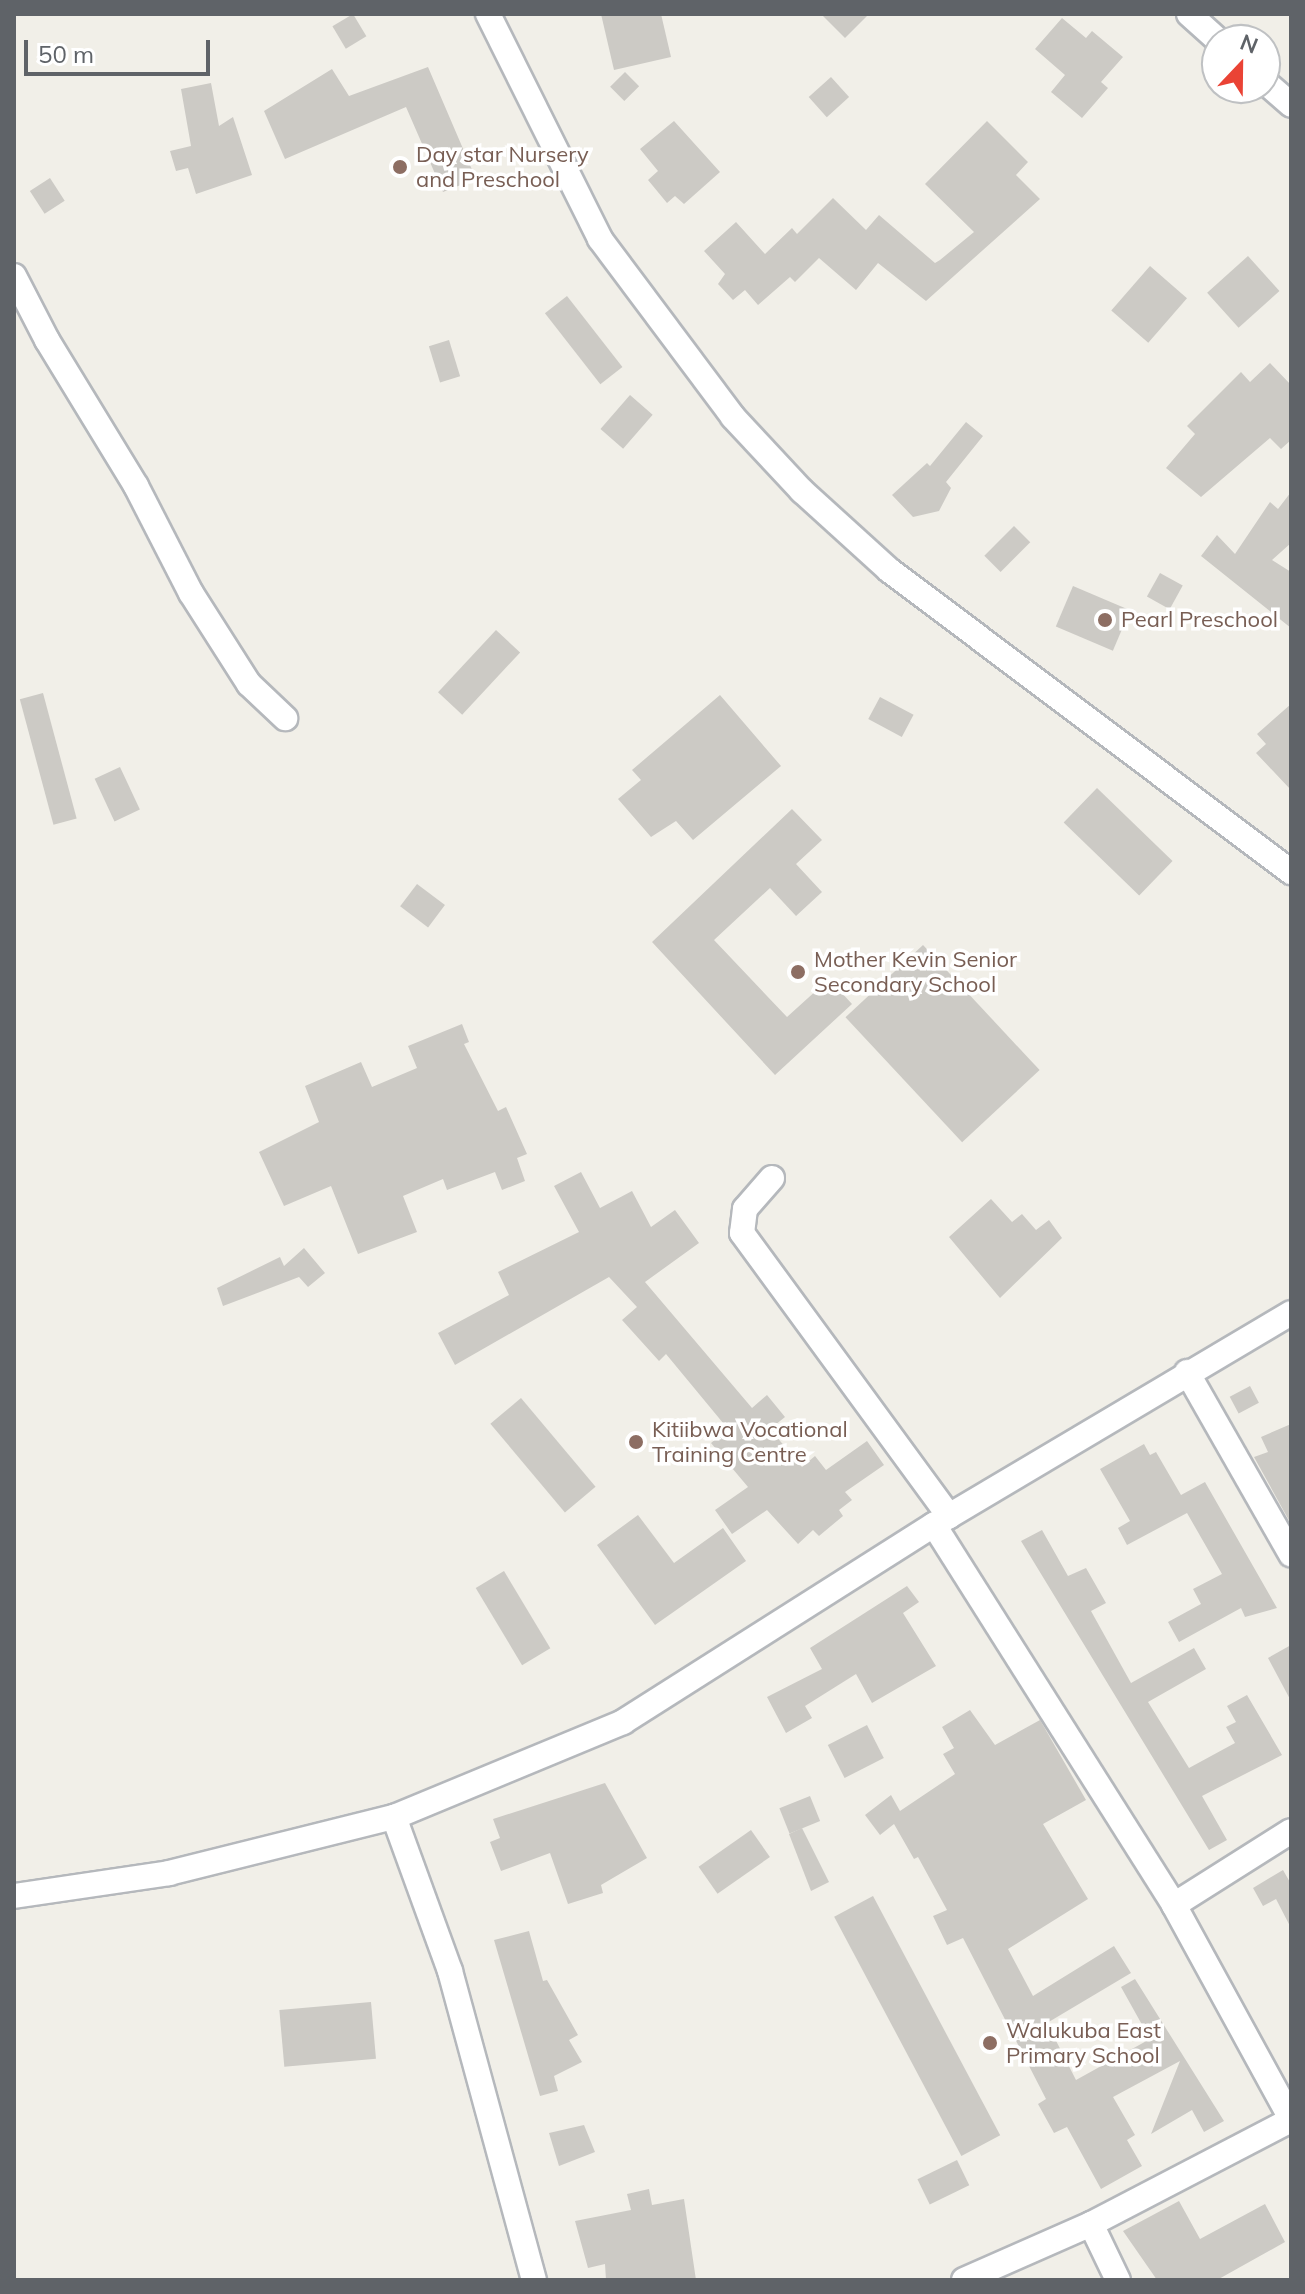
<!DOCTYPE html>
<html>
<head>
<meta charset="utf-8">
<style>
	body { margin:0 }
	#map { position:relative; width:1305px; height:2294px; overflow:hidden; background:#f1efe8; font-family:Mulish,sans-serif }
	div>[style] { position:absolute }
	.building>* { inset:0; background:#cccac5; transform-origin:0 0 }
	.roads { filter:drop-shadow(2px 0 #b5b8bc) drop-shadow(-2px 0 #b5b8bc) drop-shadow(0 2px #b5b8bc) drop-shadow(0 -2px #b5b8bc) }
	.street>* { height:24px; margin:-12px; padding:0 12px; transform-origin:12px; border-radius:12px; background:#fff }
	.dots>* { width:22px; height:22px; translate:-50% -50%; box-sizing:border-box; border:4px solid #fff; border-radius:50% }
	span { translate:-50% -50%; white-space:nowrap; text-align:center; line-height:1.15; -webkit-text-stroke:7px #fff; paint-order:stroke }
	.education-label { font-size:22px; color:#785e54 }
	.left { translate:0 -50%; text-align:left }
	.frame { position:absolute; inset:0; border:16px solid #5f6368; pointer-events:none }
	.north { position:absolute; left:1201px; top:24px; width:80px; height:80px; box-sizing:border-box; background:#fff; border:2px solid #bfc1c3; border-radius:50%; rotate:22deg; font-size:22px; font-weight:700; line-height:32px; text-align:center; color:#5f6368 }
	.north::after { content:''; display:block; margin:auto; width:28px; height:36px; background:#ea4335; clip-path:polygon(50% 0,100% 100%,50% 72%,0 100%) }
	.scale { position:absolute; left:24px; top:40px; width:186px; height:36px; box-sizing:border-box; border:4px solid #5f6368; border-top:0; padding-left:10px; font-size:24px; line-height:28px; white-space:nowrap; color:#5f6368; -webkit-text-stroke:6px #fff; paint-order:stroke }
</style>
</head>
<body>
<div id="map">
	<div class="building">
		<div style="left:353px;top:14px;width:26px;height:24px;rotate:59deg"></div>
		<div style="clip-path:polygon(601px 14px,661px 14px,671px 57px,614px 70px)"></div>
		<div style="clip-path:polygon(821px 14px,869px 14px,845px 38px)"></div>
		<div style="clip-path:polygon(1062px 18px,1086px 38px,1092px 31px,1123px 57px,1101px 82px,1108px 88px,1082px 118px,1051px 92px,1065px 75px,1035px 49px)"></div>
		<div style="clip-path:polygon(428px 67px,476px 179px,443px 192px,406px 107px,285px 159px,264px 111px,332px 69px,349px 96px)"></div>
		<div style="left:625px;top:72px;width:20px;height:21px;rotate:45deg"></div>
		<div style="left:831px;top:77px;width:27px;height:30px;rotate:48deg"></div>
		<div style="clip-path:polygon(211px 83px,219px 126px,233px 117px,252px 175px,196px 194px,188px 168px,176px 171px,170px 151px,191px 146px,181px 89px)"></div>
		<div style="clip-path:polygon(674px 121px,720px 172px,684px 204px,675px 196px,667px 203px,648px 180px,658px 171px,640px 149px)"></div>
		<div style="clip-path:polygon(987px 121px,1028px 162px,1016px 175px,1040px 199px,926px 301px,878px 263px,856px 290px,819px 258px,795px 282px,790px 277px,758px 305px,745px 290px,733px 300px,718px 284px,725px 274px,704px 251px,736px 222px,765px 254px,792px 228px,797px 234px,833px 198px,866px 230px,879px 215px,935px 263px,940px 260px,974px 232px,925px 184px)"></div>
		<div style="left:50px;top:178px;width:27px;height:24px;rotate:57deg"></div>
		<div style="left:1248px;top:256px;width:47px;height:55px;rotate:48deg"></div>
		<div style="left:1150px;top:266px;width:49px;height:59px;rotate:41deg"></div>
		<div style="left:567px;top:296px;width:90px;height:28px;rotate:52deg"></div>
		<div style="left:449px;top:340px;width:38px;height:21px;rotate:73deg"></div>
		<div style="clip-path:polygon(1270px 363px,1291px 385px,1291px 440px,1281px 449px,1270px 438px,1201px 497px,1166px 468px,1195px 434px,1187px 426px,1241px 372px,1250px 382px)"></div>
		<div style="left:630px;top:395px;width:30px;height:45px;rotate:41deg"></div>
		<div style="clip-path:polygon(966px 422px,983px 436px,946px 482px,951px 488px,939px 511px,913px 517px,892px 495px,927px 463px,930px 466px)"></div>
		<div style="clip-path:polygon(1291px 492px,1291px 543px,1272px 560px,1291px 572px,1291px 628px,1201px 556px,1217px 535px,1235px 554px,1270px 502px,1278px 509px)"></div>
		<div style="left:1014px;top:526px;width:23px;height:42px;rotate:45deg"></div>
		<div style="left:1160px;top:573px;width:26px;height:27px;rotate:29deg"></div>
		<div style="left:1073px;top:586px;width:62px;height:44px;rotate:23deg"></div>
		<div style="left:496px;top:630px;width:33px;height:85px;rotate:43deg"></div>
		<div style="left:43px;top:693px;width:130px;height:24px;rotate:75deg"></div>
		<div style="clip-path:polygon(720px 695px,781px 766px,693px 840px,676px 821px,651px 837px,618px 799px,641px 780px,632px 770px)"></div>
		<div style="left:880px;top:697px;width:38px;height:25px;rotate:28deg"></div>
		<div style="clip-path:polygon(1291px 704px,1291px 790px,1256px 753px,1266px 744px,1257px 734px)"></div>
		<div style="left:120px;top:767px;width:47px;height:28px;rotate:65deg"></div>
		<div style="left:1097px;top:788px;width:105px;height:48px;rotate:44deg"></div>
		<div style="clip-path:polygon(792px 809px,822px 840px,796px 864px,822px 892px,796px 916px,770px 888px,714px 940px,787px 1017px,829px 979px,852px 1004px,775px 1075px,652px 942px)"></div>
		<div style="left:417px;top:884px;width:35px;height:28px;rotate:37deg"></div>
		<div style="left:923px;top:945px;width:171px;height:106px;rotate:47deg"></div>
		<div style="clip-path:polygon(462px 1024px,469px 1042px,464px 1044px,498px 1111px,506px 1107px,527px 1154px,517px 1158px,525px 1181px,502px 1190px,495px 1172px,447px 1190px,443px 1179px,403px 1196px,417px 1232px,358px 1254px,331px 1186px,284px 1206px,259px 1152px,319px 1122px,305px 1086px,361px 1062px,372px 1087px,417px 1068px,408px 1046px)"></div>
		<div style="clip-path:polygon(581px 1172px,600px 1208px,632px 1191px,651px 1227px,675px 1210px,699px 1243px,645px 1282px,752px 1408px,767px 1395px,785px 1417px,770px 1429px,802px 1467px,815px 1456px,826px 1470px,867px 1441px,884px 1465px,845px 1492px,852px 1500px,839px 1510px,843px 1516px,819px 1536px,813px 1530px,798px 1544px,767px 1510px,732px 1534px,715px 1510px,748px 1487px,711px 1443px,728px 1429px,666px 1354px,659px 1361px,622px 1320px,637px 1307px,609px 1277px,455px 1365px,438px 1333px,509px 1295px,498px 1272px,579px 1232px,554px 1186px)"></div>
		<div style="clip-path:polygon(991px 1199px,1012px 1222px,1022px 1214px,1036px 1230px,1049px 1220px,1062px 1238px,1000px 1298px,949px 1237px)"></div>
		<div style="clip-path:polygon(304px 1248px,325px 1273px,308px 1287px,299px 1277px,223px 1306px,217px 1288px,280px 1257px,284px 1266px)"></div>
		<div style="left:1250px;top:1386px;width:19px;height:23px;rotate:62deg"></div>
		<div style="left:521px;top:1398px;width:116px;height:40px;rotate:50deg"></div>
		<div style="clip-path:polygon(1291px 1424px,1291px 1524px,1254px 1457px,1268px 1452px,1261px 1437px)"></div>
		<div style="clip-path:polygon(1144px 1444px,1150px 1455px,1156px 1452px,1181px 1495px,1205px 1482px,1277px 1608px,1245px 1617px,1241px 1608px,1179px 1642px,1168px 1622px,1201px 1604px,1193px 1589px,1222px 1574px,1187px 1513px,1127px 1545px,1118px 1528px,1130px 1521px,1100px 1469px)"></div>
		<div style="clip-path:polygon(638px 1515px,674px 1563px,723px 1528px,746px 1561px,655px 1625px,597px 1545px)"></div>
		<div style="clip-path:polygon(1042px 1530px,1068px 1576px,1086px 1568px,1106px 1603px,1091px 1611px,1131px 1683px,1194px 1648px,1206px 1669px,1148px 1702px,1189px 1768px,1235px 1743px,1226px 1727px,1236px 1722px,1227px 1706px,1247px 1695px,1282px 1755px,1202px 1796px,1227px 1840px,1209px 1850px,1021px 1541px)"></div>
		<div style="left:504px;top:1571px;width:90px;height:33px;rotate:59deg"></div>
		<div style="clip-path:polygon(907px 1586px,919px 1602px,903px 1613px,936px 1666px,872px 1703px,856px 1674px,805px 1706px,812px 1718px,786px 1733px,767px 1697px,822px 1669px,810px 1648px)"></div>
		<div style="clip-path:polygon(1291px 1645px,1291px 1701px,1268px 1658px)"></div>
		<div style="clip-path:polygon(970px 1710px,995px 1745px,1040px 1720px,1086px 1800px,1043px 1824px,1088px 1899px,1008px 1949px,1033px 1996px,1114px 1946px,1131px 1973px,1047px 2023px,1076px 2080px,1150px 2039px,1121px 1987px,1135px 1979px,1224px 2121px,1204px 2132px,1192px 2110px,1151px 2134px,1180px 2061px,1113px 2097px,1135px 2135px,1127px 2140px,1142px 2166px,1101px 2189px,1067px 2127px,1054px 2133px,1038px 2104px,1046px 2099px,963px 1938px,947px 1945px,933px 1916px,947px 1910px,918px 1857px,914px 1859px,894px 1824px,880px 1835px,865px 1815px,891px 1795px,900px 1811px,955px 1774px,943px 1754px,954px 1748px,942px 1727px)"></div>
		<div style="left:867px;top:1725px;width:37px;height:44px;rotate:63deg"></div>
		<div style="clip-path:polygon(605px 1783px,647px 1858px,601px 1885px,603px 1893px,568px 1904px,550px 1853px,501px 1871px,490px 1842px,500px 1838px,493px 1819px)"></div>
		<div style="left:810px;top:1796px;width:27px;height:33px;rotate:68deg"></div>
		<div style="clip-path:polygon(802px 1828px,829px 1882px,811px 1891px,789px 1834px)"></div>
		<div style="left:751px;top:1830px;width:33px;height:64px;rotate:55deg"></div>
		<div style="clip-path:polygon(1283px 1870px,1291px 1884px,1291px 1928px,1276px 1899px,1263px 1906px,1253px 1888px)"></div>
		<div style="left:873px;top:1896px;width:271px;height:44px;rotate:62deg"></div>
		<div style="clip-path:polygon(529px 1931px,543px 1981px,547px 1980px,578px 2035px,569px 2040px,582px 2062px,554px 2076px,558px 2091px,540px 2096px,494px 1940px)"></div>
		<div style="left:371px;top:2002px;width:57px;height:92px;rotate:85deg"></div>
		<div style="clip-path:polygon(584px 2125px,595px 2152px,559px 2166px,549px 2133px)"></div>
		<div style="left:957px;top:2160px;width:28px;height:44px;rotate:64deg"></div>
		<div style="clip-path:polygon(649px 2189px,652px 2205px,684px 2199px,696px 2280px,606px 2280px,605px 2264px,588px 2268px,575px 2221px,631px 2210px,627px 2194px)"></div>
		<div style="clip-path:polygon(1179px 2201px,1200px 2239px,1265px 2204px,1285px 2242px,1217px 2280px,1157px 2280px,1123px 2231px)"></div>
	</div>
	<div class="roads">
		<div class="street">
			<div style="left:488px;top:14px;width:251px;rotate:63.5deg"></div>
			<div style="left:600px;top:239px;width:222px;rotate:53.2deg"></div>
			<div style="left:733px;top:417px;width:101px;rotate:47deg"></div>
			<div style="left:802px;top:491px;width:118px;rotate:42.2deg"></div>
			<div style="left:889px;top:570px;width:503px;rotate:36.92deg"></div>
			<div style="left:1189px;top:14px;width:39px;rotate:42deg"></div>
			<div style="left:1265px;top:82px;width:35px;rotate:41deg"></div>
			<div style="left:14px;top:276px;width:72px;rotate:62.7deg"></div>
			<div style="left:47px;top:340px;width:171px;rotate:58.6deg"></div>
			<div style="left:136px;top:486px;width:120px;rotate:62.8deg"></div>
			<div style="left:191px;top:593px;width:108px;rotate:57.5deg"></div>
			<div style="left:249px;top:684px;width:50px;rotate:43.4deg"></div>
			<div style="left:772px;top:1178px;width:41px;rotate:131.1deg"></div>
			<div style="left:745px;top:1209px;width:24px;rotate:97deg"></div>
			<div style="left:742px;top:1233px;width:351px;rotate:53.8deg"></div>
			<div style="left:1187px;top:1372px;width:210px;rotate:60.3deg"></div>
			<div style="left:934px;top:1525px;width:449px;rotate:57.7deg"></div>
			<div style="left:1174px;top:1905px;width:244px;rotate:61.3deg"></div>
			<div style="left:394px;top:1817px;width:164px;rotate:70deg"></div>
			<div style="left:450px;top:1971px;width:320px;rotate:74.8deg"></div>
			<div style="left:14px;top:1896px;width:157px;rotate:-8.4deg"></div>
			<div style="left:169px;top:1873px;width:232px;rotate:-14deg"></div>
			<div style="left:394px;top:1817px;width:248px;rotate:-22.5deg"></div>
			<div style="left:623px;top:1722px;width:368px;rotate:-32.4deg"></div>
			<div style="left:934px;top:1525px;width:415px;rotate:-30.7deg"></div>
			<div style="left:1174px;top:1905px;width:138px;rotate:-32.3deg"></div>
			<div style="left:1091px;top:2224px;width:62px;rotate:64.3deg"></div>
			<div style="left:964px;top:2280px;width:139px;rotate:-23.8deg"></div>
			<div style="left:1091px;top:2224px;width:225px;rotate:-27.5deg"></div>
		</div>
	</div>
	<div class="dots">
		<div style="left:400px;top:167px;background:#8d6e63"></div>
		<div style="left:1105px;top:620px;background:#8d6e63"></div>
		<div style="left:798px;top:972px;background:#8d6e63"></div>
		<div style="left:636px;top:1442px;background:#8d6e63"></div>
		<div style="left:990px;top:2043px;background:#8d6e63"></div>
	</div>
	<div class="education-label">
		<span class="left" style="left:416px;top:167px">Day star Nursery<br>and Preschool</span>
		<span class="left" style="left:1121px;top:620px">Pearl Preschool</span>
		<span class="left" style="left:814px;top:972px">Mother Kevin Senior<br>Secondary School</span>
		<span class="left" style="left:652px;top:1442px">Kitiibwa Vocational<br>Training Centre</span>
		<span class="left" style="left:1006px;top:2043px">Walukuba East<br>Primary School</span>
	</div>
	<div class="frame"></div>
	<div class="north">N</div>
	<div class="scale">50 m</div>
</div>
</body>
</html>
